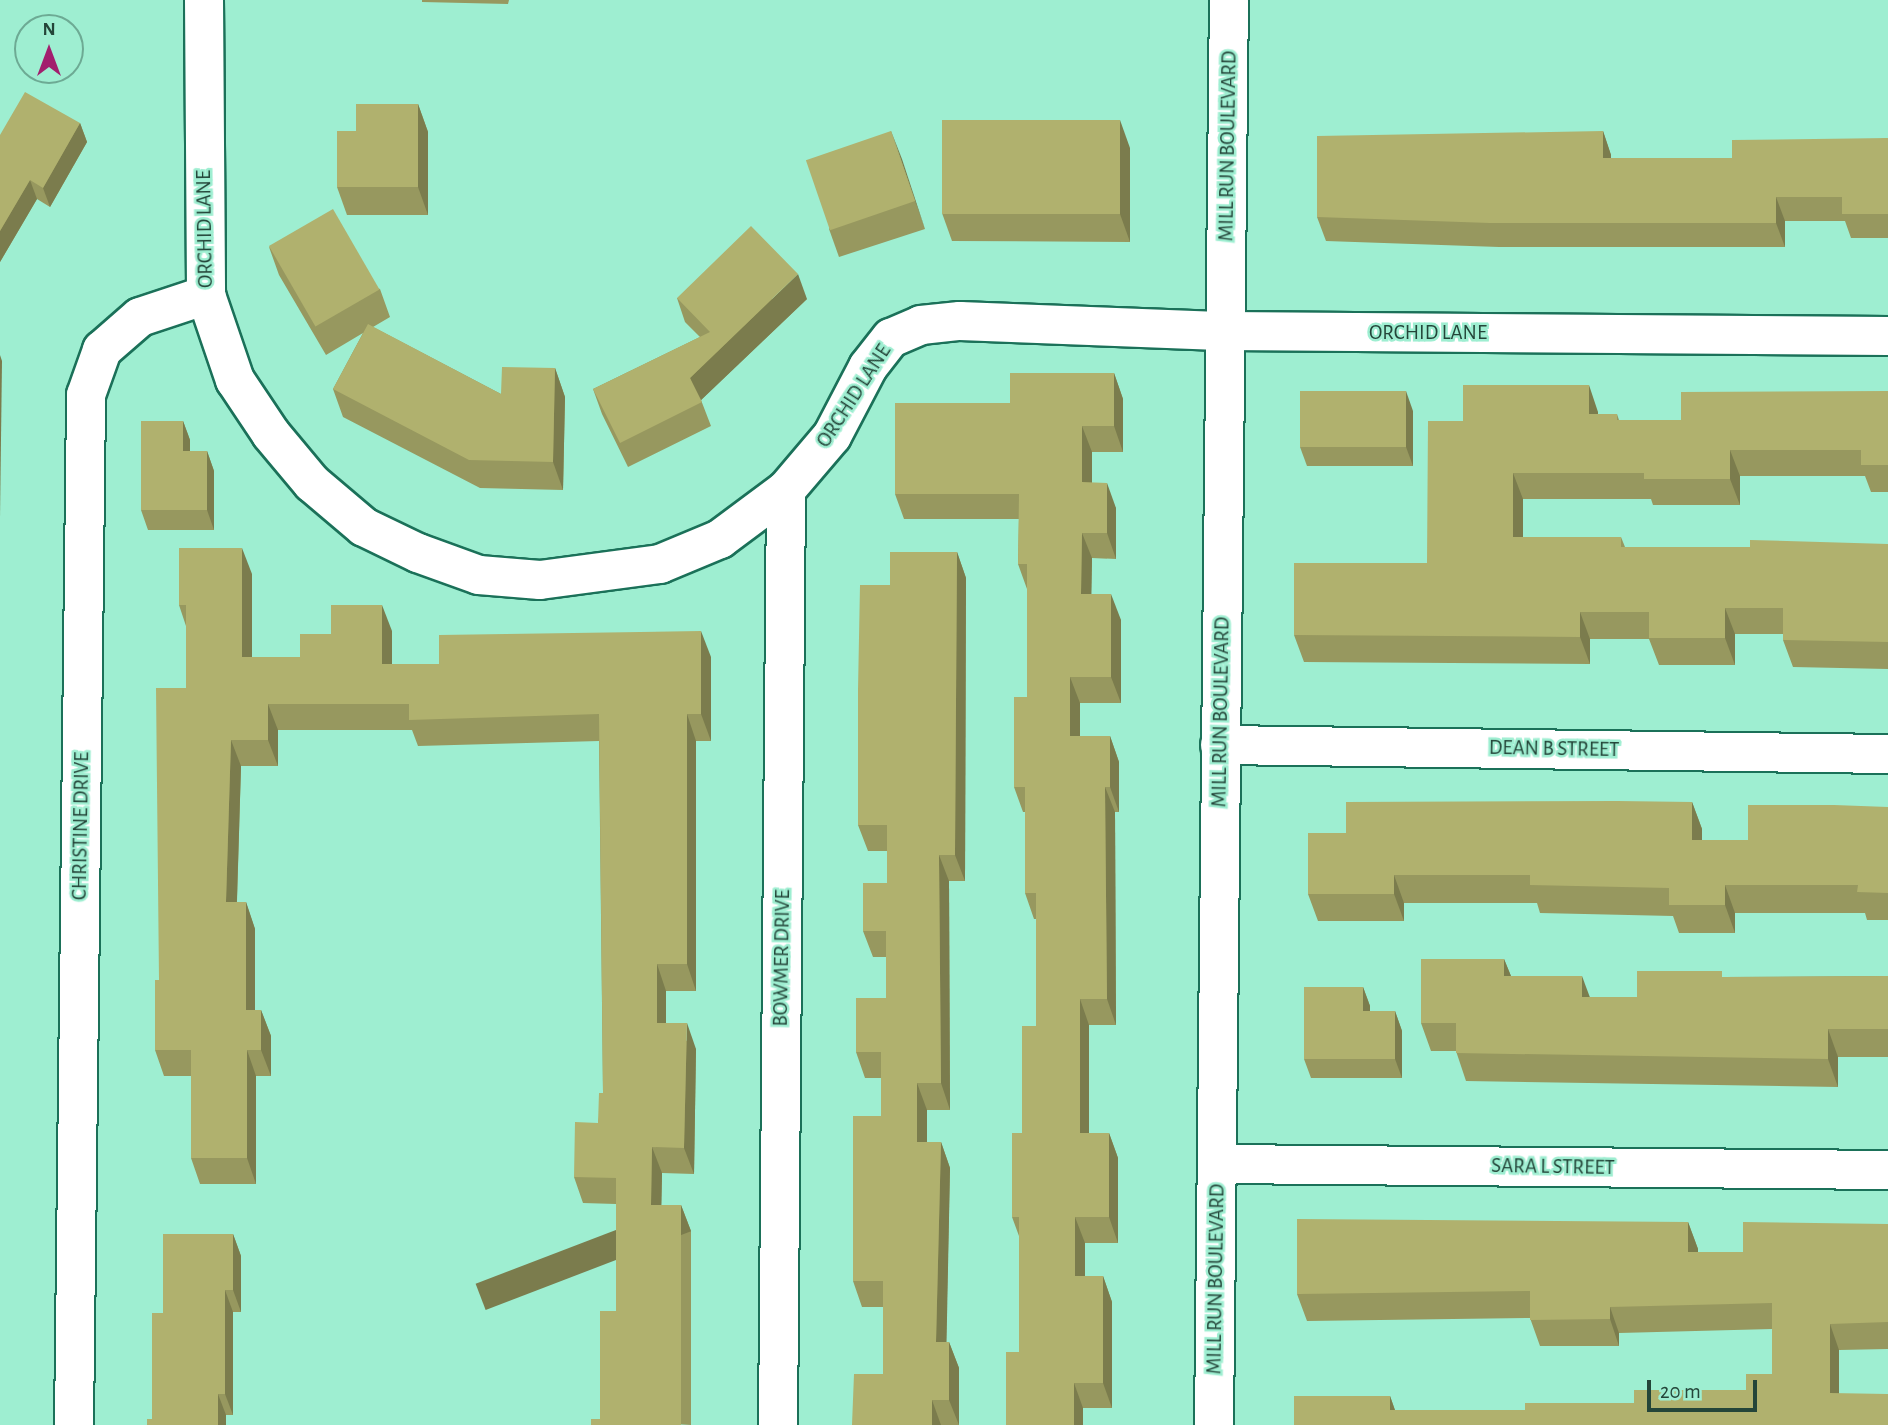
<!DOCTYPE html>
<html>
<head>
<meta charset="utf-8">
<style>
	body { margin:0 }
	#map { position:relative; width:1888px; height:1425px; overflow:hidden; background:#9eeed1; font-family:"Alegreya Sans",sans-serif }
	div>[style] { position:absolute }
	.roads { filter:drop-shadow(2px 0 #1b7159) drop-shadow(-2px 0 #1b7159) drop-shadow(0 2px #1b7159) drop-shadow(0 -2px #1b7159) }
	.street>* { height:38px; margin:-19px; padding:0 19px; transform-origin:19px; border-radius:19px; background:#fff }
	.wall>* { inset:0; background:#97985f }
	.shaded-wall>* { inset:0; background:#7b7c4d; transform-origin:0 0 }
	.building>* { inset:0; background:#b0b16e; transform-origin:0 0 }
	span { translate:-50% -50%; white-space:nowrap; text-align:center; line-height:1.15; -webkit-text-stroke:5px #9eeed1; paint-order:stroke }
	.street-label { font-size:21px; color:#244539 }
	.north { position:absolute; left:14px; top:14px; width:70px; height:70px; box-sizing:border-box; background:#9eeed1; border:2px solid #6daa94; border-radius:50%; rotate:0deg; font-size:19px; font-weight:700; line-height:28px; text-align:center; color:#244539 }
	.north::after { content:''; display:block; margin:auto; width:24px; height:32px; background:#a21f6e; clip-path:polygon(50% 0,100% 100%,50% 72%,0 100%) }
	.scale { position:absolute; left:1647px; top:1380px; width:110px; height:32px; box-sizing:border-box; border:4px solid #244539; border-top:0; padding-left:9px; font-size:21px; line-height:24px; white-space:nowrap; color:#244539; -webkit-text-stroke:5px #9eeed1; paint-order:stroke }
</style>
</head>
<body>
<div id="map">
	<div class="roads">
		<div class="street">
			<div style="left:204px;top:0;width:295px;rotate:89.6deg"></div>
			<div style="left:206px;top:295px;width:90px;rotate:71.2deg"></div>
			<div style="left:235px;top:380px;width:65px;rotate:56.3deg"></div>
			<div style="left:271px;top:434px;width:64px;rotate:50.1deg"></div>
			<div style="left:312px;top:483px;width:68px;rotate:40.2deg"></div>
			<div style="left:364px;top:527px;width:60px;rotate:25.7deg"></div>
			<div style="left:418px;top:553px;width:65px;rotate:19.8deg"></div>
			<div style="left:479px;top:575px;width:61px;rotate:4.7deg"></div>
			<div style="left:540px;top:580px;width:121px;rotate:-7.6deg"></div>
			<div style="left:660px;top:564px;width:65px;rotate:-22.6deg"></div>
			<div style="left:720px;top:539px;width:82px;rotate:-36.6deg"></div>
			<div style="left:786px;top:490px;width:71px;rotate:-49.6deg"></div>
			<div style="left:832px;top:436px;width:78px;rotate:-62.4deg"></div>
			<div style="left:868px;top:367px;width:37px;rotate:-52deg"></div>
			<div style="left:891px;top:338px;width:33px;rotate:-23deg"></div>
			<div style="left:921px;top:325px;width:39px;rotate:-6deg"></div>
			<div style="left:960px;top:321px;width:266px;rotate:2.2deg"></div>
			<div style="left:1226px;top:331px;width:662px;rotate:0.43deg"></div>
			<div style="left:1220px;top:745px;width:668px;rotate:0.77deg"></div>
			<div style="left:1218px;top:1164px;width:670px;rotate:0.51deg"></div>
			<div style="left:74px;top:1425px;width:1030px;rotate:-89.33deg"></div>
			<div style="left:86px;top:395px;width:48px;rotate:-70.4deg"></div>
			<div style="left:102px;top:350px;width:50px;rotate:-41deg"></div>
			<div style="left:140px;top:317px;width:70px;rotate:-18.4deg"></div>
			<div style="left:778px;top:1425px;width:935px;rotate:-89.51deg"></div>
			<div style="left:1214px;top:1425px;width:1425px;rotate:-89.4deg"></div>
		</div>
	</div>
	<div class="wall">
		<div style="clip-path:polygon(422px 0,509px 0,508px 4px,422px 2px)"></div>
		<div style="clip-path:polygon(418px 104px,428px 132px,428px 215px,347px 215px,337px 187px,356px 131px)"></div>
		<div style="clip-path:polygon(80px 123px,87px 142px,50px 207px,37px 199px,0 262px,0 135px)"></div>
		<div style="clip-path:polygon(891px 131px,925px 229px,839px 257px,829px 229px)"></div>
		<div style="clip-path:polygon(1603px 131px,1611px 155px,1611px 158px,1732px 158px,1888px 138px,1888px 238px,1851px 238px,1845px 221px,1785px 221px,1785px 247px,1499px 247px,1326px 241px,1317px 217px)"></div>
		<div style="clip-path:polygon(1130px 148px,1130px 242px,952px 241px,942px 213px)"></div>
		<div style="clip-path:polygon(269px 247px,380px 289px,390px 317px,373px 327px,501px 394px,555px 368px,565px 397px,563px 490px,480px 488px,343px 417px,333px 389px,363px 333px,326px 355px,279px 275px)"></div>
		<div style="clip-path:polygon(677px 298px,807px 299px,701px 400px,711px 426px,628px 467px,602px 414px,593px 389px,700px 337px,685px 322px)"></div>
		<div style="clip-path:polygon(1114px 373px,1123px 399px,1123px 452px,1092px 452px,1092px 483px,1116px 508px,1116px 559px,1092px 558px,1091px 594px,1121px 620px,1121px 703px,1080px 703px,1080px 736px,1110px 736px,1119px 762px,1119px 812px,1115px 812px,1116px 1025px,1089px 1025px,1089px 1133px,1109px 1133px,1118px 1158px,1118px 1243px,1085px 1243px,1085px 1276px,1103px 1276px,1112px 1302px,1112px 1408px,1083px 1408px,1083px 1425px,1019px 1352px,1019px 1236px,1012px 1217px,1036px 1026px,1036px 919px,1034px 919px,1025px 893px,1025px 812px,1023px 812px,1014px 787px,1027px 697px,1027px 589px,1018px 564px,1019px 519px,904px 519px,895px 494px,1010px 403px)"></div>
		<div style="clip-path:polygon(1888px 391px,1888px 492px,1871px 492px,1865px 476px,1740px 476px,1740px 505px,1653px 505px,1651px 499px,1523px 499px,1523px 537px,1621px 537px,1625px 547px,1750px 547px,1888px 544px,1888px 669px,1793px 667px,1783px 640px,1783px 634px,1735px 634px,1735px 665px,1659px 665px,1649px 639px,1590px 639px,1590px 664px,1304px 662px,1294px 635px,1427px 563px,1463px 421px,1598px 412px,1598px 414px,1617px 414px,1619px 420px,1681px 420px)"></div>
		<div style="clip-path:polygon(1413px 411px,1413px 466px,1307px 466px,1300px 447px)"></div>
		<div style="clip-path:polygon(183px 421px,190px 440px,190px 451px,207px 451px,214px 471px,214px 530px,148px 530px,141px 510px)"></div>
		<div style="clip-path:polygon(957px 552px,966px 578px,965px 881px,949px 881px,950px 1110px,927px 1110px,927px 1142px,941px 1142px,950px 1168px,946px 1342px,949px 1342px,959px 1368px,959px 1425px,852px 1425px,883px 1374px,883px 1307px,862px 1307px,853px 1281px,881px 1116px,881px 1078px,865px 1078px,856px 1052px,886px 998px,886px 957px,873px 957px,863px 931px,887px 883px,887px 851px,868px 851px,858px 825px,890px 585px)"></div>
		<div style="clip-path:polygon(252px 574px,252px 657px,300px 657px,331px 634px,392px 631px,392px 664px,439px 664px,711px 657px,711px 741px,696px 741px,696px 991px,666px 991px,666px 1023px,696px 1049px,694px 1174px,662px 1173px,661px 1205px,681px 1205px,691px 1231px,691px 1425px,600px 1419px,616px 1311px,616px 1204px,583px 1203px,574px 1177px,598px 1123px,603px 1093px,599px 741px,418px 746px,412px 730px,278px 730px,278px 766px,241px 766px,237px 902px,246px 902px,255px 929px,255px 1010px,261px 1010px,271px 1036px,271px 1076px,256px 1076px,256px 1184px,200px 1184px,191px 1158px,191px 1076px,164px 1076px,155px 1050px,159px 980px,186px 688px,186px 626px,179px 605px)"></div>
		<div style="clip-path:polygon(1692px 802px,1702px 829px,1702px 840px,1748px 840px,1888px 807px,1888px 920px,1867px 920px,1865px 913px,1735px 913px,1735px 933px,1679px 933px,1673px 916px,1540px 913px,1537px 903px,1404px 903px,1404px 921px,1318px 921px,1308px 894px,1346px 833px)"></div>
		<div style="clip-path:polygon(1504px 959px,1511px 976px,1590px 997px,1637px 997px,1724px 977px,1888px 976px,1888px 1057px,1838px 1057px,1838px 1087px,1466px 1081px,1456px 1051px,1431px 1051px,1421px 1023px)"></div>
		<div style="clip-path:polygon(1363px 987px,1370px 1006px,1370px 1011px,1395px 1011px,1402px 1031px,1402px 1078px,1311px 1078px,1304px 1059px)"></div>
		<div style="clip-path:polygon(1688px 1222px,1698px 1249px,1698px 1252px,1743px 1252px,1888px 1224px,1888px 1349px,1839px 1350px,1839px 1394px,1294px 1425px,1390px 1396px,1395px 1410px,1525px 1410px,1634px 1403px,1746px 1390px,1772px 1374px,1772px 1329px,1619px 1333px,1619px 1346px,1540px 1346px,1530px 1318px,1307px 1321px,1297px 1294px)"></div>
		<div style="clip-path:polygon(233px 1234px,241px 1256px,241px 1312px,233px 1312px,233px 1415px,226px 1415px,226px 1425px,147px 1425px,152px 1419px)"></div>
	</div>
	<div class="shaded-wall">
		<div style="clip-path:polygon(418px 104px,428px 132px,428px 215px,418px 187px)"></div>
		<div style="clip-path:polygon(1120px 120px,1130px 148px,1130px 242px,1120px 214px)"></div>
		<div style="clip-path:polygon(80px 123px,87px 142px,50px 207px,43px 188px)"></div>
		<div style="clip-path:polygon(891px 131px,902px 159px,925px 229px,915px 201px)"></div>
		<div style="clip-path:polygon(1603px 131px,1611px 155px,1611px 182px,1603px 158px)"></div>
		<div style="clip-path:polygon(30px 180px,37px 199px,0 262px,0 231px)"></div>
		<div style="clip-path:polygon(1776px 197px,1785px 221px,1785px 247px,1776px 223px)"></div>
		<div style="clip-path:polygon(798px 274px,807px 299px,699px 402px,690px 378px)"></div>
		<div style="clip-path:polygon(0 355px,2px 361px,0 518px)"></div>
		<div style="clip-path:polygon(555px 368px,565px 397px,563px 490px,553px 462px)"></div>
		<div style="clip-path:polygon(1114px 373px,1123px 399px,1123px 452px,1114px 426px)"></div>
		<div style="clip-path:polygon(1589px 385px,1598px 412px,1598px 440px,1589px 414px)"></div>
		<div style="clip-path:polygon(1406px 391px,1413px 411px,1413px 466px,1406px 447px)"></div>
		<div style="clip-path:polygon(183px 421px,190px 440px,190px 471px,183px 451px)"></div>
		<div style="clip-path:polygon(1082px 426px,1092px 452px,1092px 508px,1082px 482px)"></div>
		<div style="clip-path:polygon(1730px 450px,1740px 476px,1740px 505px,1730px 479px)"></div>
		<div style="clip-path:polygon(207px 451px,214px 471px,214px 530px,207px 510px)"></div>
		<div style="clip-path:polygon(1513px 473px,1523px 499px,1523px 564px,1513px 537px)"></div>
		<div style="clip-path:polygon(1107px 483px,1116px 508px,1116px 559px,1107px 533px)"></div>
		<div style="clip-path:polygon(1082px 533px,1092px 558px,1091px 620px,1081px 594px)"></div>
		<div style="clip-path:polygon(242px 548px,252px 574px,252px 683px,242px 657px)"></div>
		<div style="clip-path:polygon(957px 552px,966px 578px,965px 881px,955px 855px)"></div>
		<div style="clip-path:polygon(1111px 594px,1121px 620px,1121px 703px,1111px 677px)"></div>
		<div style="clip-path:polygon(382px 605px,392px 631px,392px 690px,382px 664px)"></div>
		<div style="clip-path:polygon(1725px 608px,1735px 634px,1735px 665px,1725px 638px)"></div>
		<div style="clip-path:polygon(1580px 612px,1590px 639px,1590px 664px,1580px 637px)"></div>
		<div style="clip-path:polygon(701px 631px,711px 657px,711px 741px,701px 714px)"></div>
		<div style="clip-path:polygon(1070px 677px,1080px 703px,1080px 762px,1070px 736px)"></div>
		<div style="clip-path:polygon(268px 704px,278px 730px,278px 766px,268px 740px)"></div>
		<div style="clip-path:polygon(687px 714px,696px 741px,696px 991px,687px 964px)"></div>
		<div style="clip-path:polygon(1110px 736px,1119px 762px,1119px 812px,1110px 787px)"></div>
		<div style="clip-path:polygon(231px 740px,241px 766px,236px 929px,226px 902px)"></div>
		<div style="clip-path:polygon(1105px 787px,1115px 812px,1116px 1025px,1107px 999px)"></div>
		<div style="clip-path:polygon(1692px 802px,1702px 829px,1702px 867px,1692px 840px)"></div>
		<div style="clip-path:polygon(939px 855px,949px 881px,950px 1110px,941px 1083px)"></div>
		<div style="clip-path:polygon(1394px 875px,1404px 903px,1404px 921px,1394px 894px)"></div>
		<div style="clip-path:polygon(1725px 885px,1735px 913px,1735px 933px,1725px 905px)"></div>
		<div style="clip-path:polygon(246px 902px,255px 929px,255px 1036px,246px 1010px)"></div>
		<div style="clip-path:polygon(1504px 959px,1515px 986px,1504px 976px)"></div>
		<div style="clip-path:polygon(657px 964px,666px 991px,666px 1049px,657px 1023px)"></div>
		<div style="clip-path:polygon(1582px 976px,1592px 1003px,1582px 997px)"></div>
		<div style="clip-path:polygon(1363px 987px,1370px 1006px,1370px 1031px,1363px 1011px)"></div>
		<div style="clip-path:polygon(1080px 999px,1089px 1025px,1089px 1158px,1080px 1133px)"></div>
		<div style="clip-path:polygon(261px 1010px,271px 1036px,271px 1076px,261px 1050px)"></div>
		<div style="clip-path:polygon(1395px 1011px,1402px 1031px,1402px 1078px,1395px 1059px)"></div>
		<div style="clip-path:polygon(687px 1023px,696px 1049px,694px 1174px,684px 1148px)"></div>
		<div style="clip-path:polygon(1828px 1029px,1838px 1057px,1838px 1087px,1828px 1059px)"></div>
		<div style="clip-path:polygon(247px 1050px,256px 1076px,256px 1184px,247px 1158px)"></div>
		<div style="clip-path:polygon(917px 1083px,927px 1110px,927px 1168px,917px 1142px)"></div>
		<div style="clip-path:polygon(1109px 1133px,1118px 1158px,1118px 1243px,1109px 1217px)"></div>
		<div style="clip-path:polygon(941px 1142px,950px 1168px,946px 1368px,936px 1342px)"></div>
		<div style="clip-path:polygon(652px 1147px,662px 1173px,661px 1231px,651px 1205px)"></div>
		<div style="left:681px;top:1205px;width:28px;height:220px;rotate:69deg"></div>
		<div style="clip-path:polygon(1075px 1217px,1085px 1243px,1085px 1302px,1075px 1276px)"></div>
		<div style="clip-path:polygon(1688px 1222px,1698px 1249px,1698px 1279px,1688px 1252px)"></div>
		<div style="clip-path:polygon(233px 1234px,241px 1256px,241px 1312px,233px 1290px)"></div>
		<div style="clip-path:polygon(1103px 1276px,1112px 1302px,1112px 1408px,1103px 1383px)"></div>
		<div style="clip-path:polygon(225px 1290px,233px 1312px,233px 1415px,225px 1394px)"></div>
		<div style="clip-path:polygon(1610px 1307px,1619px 1333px,1619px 1346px,1610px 1319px)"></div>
		<div style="clip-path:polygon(1830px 1324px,1839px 1350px,1839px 1420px,1830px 1393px)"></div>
		<div style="clip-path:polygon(949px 1342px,959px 1368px,959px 1425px,949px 1400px)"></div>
		<div style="clip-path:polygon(1074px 1383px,1083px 1408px,1083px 1425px,1074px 1425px)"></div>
		<div style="clip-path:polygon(218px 1394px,226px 1415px,226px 1425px,218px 1425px)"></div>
		<div style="clip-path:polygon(1390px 1396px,1399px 1422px,1390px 1410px)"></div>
		<div style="clip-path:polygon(932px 1400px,941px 1425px,932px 1425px)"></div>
	</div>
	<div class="building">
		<div style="clip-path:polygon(25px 92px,80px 123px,43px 188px,30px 180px,0 231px,0 135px)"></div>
		<div style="clip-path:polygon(356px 104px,418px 104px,418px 187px,337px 187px,337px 131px,356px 131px)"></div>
		<div style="left:1120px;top:120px;width:94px;height:178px;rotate:90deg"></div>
		<div style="left:891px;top:131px;width:74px;height:90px;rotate:71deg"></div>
		<div style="clip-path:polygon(1603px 131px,1603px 158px,1732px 158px,1732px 140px,1888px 138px,1888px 214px,1842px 214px,1842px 197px,1776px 197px,1776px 223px,1490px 223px,1317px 217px,1317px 136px)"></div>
		<div style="left:333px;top:209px;width:93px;height:74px;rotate:60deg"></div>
		<div style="clip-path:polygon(751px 226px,798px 274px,690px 378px,702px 402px,620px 443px,593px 389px,710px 332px,677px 298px)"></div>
		<div style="clip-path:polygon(368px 324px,501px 394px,502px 367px,555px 368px,553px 462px,469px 460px,333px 389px)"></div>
		<div style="clip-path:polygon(1010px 373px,1114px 373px,1114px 426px,1082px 426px,1082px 482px,1107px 483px,1107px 533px,1082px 533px,1081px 594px,1111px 594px,1111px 677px,1070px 677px,1070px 736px,1110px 736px,1110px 787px,1105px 787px,1107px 999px,1080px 999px,1080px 1133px,1109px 1133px,1109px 1217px,1075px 1217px,1075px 1276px,1103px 1276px,1103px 1383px,1074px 1383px,1074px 1425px,1006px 1425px,1006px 1352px,1019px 1352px,1019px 1217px,1012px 1217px,1012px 1133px,1022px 1133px,1022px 1026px,1036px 1026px,1036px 893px,1025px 893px,1025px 787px,1014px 787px,1014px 697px,1027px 697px,1027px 564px,1018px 564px,1019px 494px,895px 494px,895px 403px,1010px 403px)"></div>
		<div style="clip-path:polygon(1463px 385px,1589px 385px,1589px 414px,1617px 414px,1617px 420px,1681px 420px,1681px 392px,1888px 391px,1888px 465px,1861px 465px,1861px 450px,1730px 450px,1730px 479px,1644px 479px,1644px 473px,1513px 473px,1513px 537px,1621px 537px,1621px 547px,1750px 547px,1750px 540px,1888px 544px,1888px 642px,1783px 640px,1783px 608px,1725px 608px,1725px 638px,1649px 638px,1649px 612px,1580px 612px,1580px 637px,1294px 635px,1294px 563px,1427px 563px,1428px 421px,1463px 421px)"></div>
		<div style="left:1300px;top:391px;width:106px;height:56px"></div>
		<div style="clip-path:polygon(141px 421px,183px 421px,183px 451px,207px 451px,207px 510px,141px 510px)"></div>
		<div style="clip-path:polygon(179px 548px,242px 548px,242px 657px,300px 657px,300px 634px,331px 634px,331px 605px,382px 605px,382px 664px,439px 664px,439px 635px,701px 631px,701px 714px,687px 714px,687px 964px,657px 964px,657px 1023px,687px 1023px,684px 1148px,652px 1147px,651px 1205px,681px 1205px,681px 1425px,591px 1425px,591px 1419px,600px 1419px,600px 1311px,616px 1311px,616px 1178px,574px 1177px,575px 1122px,598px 1123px,599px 1093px,603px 1093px,599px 714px,409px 720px,409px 704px,268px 704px,268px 740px,231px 740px,226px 902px,246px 902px,246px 1010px,261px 1010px,261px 1050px,247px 1050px,247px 1158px,191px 1158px,191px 1050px,155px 1050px,155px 980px,159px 980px,156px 688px,186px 688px,186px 605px,179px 605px)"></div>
		<div style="clip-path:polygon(890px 552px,957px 552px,955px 855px,939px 855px,941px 1083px,917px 1083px,917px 1142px,941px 1142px,936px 1342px,949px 1342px,949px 1400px,932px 1400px,932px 1425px,852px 1425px,854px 1374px,883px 1374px,883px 1281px,853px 1281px,853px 1116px,881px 1116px,881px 1052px,856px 1052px,856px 998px,886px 998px,886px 931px,863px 931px,863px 883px,887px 883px,887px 825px,858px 825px,858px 690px,860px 585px,890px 585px)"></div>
		<div style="clip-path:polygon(1617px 801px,1692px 802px,1692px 840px,1748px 840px,1748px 805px,1834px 805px,1888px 807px,1888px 893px,1857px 892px,1858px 885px,1725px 885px,1725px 905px,1669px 905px,1669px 888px,1530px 885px,1530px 875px,1394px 875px,1394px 894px,1308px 894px,1308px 833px,1346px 833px,1346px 802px)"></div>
		<div style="clip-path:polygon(1421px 959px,1504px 959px,1504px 976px,1582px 976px,1582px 997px,1637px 997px,1637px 971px,1722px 971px,1722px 977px,1888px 976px,1888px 1029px,1828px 1029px,1828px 1059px,1456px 1053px,1456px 1023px,1421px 1023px)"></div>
		<div style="clip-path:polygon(1304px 987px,1363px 987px,1363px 1011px,1395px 1011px,1395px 1059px,1304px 1059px)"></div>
		<div style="clip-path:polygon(1297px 1219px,1688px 1222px,1688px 1252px,1743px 1252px,1743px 1222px,1888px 1224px,1888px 1322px,1830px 1324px,1830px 1393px,1888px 1394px,1888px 1425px,1294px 1425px,1294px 1396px,1390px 1396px,1390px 1410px,1525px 1410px,1525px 1403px,1634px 1403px,1634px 1390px,1746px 1390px,1746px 1374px,1772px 1374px,1772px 1303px,1610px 1307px,1610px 1319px,1530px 1320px,1530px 1291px,1297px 1294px)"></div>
		<div style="clip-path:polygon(163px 1234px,233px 1234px,233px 1290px,225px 1290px,225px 1394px,218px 1394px,218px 1425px,147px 1425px,147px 1419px,152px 1419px,152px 1313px,163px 1313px)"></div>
	</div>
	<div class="street-label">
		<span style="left:1228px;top:146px;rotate:-89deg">MILL RUN BOULEVARD</span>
		<span style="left:205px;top:229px;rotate:-91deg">ORCHID LANE</span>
		<span style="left:1428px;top:333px">ORCHID LANE</span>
		<span style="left:854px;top:396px;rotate:-57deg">ORCHID LANE</span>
		<span style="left:1221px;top:712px;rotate:-89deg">MILL RUN BOULEVARD</span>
		<span style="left:1554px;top:749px;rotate:1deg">DEAN B STREET</span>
		<span style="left:81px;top:826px;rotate:-89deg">CHRISTINE DRIVE</span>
		<span style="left:782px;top:958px;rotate:-89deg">BOWMER DRIVE</span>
		<span style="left:1553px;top:1167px;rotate:1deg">SARA L STREET</span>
		<span style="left:1216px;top:1279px;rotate:-89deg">MILL RUN BOULEVARD</span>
	</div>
	<div class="north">N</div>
	<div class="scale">20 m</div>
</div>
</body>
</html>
